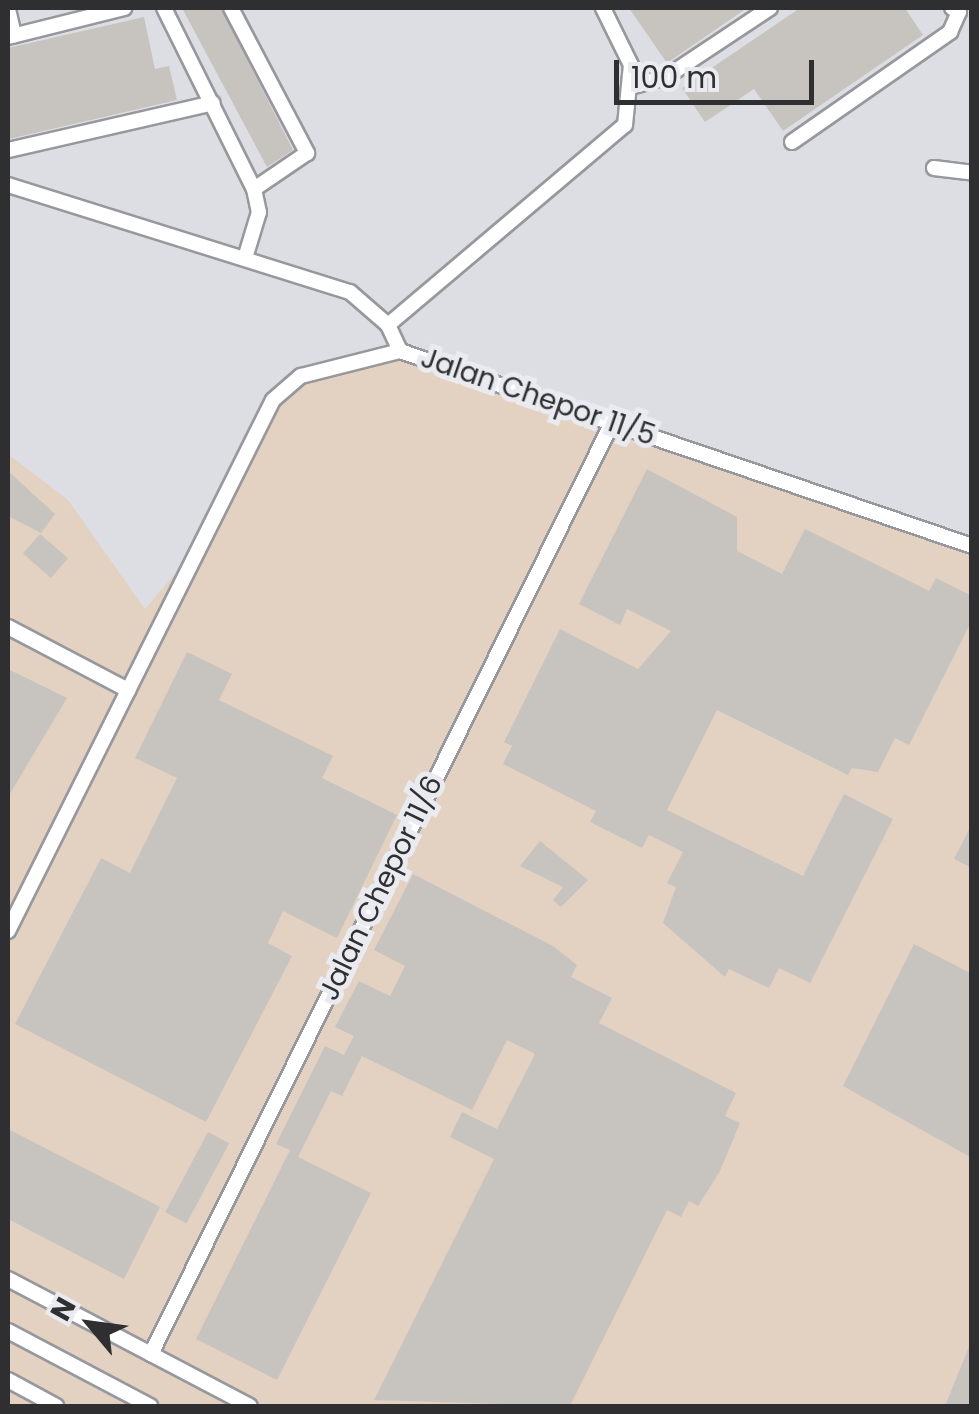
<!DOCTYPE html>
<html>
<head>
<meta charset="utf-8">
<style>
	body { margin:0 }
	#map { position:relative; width:979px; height:1414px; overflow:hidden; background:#dddee3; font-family:Poppins,sans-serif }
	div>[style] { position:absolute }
	.industrial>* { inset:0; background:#e3d1c1 }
	.building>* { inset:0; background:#c7c4bf; transform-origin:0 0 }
	.roads { filter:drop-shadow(2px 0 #97989d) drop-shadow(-2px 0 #97989d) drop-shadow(0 2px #97989d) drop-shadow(0 -2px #97989d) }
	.street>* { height:14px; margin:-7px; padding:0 7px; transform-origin:7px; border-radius:7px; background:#fff }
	span { translate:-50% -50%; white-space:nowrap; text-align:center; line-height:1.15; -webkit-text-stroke:10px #eaebf1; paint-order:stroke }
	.street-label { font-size:28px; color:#2f2f31 }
	.frame { position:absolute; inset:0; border:10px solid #2f2f31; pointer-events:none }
	.north { position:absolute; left:40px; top:1274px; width:100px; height:100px; -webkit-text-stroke:8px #eaebf1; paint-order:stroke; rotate:299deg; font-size:28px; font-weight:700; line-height:40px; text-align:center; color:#2f2f31 }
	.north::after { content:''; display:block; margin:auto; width:35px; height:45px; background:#2f2f31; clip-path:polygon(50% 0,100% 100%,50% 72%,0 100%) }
	.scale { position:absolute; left:614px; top:60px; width:200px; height:45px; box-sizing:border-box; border:5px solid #2f2f31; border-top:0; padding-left:12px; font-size:30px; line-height:35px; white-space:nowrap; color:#2f2f31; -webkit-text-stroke:8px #eaebf1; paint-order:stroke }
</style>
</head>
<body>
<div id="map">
	<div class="industrial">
		<div style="clip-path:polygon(407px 346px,971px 546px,971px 1406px,8px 1406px,8px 454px,68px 500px,145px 609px,208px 535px,273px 400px,301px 376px)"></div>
	</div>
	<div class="building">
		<div style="clip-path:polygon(182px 8px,221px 8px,293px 150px,267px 167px)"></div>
		<div style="clip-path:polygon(629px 8px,747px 8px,667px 63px)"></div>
		<div style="clip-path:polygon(800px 8px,905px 8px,923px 35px,783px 131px,754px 89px,705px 122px,682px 88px)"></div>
		<div style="clip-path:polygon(144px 17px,155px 69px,169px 66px,177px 100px,9px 139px,8px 48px)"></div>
		<div style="clip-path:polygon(647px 469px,737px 517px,737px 551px,782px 574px,805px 529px,929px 591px,936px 578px,972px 596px,972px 620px,909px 745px,895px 738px,878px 772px,852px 768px,848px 775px,717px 710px,667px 810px,803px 876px,844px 794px,893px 819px,810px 983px,779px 968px,769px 988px,729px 969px,725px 977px,663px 923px,676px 887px,667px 883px,683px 852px,649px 835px,642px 848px,590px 822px,596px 811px,503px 764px,512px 746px,504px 742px,560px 629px,638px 669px,671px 631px,627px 609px,620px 625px,579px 604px)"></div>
		<div style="clip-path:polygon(8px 471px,55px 514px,41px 533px,8px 516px)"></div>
		<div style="left:40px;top:534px;width:37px;height:26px;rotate:41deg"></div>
		<div style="clip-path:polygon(187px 652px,232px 674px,219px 700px,333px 756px,322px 778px,397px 815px,337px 938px,283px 911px,268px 943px,292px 956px,206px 1122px,15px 1024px,101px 858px,130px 873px,177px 778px,135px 758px)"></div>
		<div style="clip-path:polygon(8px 669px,67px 698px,8px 797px)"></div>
		<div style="clip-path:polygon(972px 824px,972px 868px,954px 859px)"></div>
		<div style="clip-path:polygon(540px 841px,588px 880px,561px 907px,553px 900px,563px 887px,520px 866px)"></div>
		<div style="clip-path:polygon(413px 874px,553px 946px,577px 965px,571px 977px,612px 998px,599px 1023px,736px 1093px,725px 1116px,740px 1123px,720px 1171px,698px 1206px,689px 1201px,681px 1217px,667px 1210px,570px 1406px,374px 1400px,494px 1159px,450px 1137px,462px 1112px,497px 1129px,535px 1054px,507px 1040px,472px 1110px,362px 1056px,342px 1096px,331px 1091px,298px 1157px,371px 1193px,277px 1380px,196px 1339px,290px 1150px,276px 1144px,325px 1046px,344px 1055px,354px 1036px,335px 1027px,359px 981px,390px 996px,405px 966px,374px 950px)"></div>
		<div style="clip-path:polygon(914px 944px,972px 974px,972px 1158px,843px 1086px)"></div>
		<div style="clip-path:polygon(8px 1129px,160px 1207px,124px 1279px,8px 1219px)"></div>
		<div style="left:208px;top:1132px;width:24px;height:91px;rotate:28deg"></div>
		<div style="clip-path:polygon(971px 1342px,972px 1406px,945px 1406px)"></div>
	</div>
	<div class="roads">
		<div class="street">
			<div style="left:164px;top:8px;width:202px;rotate:63.6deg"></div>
			<div style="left:254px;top:189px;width:24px;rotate:78deg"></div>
			<div style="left:259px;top:212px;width:48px;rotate:106.9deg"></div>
			<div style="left:231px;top:8px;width:164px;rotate:62.3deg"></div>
			<div style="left:307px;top:153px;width:64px;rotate:145.8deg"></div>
			<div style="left:8px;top:9px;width:27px;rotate:77deg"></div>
			<div style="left:8px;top:37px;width:120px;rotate:-14deg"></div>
			<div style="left:634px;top:86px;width:33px;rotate:-16deg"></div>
			<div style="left:666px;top:77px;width:125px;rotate:-33.6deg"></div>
			<div style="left:792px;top:142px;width:193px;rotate:-34.8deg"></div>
			<div style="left:950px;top:32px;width:22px;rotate:-66deg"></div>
			<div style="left:959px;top:12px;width:8px;rotate:-150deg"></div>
			<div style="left:8px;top:150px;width:210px;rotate:-12.9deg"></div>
			<div style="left:934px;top:168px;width:38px;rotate:7deg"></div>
			<div style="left:8px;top:185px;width:358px;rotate:17.4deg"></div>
			<div style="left:350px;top:292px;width:50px;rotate:41deg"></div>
			<div style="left:388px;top:325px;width:29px;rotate:65deg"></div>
			<div style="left:388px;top:325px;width:310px;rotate:-40.2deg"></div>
			<div style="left:625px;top:125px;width:60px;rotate:-84.3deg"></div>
			<div style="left:631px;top:65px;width:64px;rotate:-116.2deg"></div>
			<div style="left:8px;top:627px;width:136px;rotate:27.7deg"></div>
			<div style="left:8px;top:931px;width:593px;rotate:-63.48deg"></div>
			<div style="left:273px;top:400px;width:37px;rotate:-41deg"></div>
			<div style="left:301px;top:376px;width:102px;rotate:-14.2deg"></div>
			<div style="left:400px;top:351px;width:604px;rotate:18.82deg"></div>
			<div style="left:8px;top:1279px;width:273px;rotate:27.7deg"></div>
			<div style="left:8px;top:1331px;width:161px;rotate:27.8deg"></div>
			<div style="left:151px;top:1354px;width:1039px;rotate:-63.66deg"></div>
			<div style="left:8px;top:1380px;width:55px;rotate:28.4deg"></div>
		</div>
	</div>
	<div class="street-label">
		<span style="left:538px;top:397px;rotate:19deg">Jalan Chepor 11/5</span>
		<span style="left:381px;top:888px;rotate:-64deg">Jalan Chepor 11/6</span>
	</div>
	<div class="frame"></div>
	<div class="north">N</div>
	<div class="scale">100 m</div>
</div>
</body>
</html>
